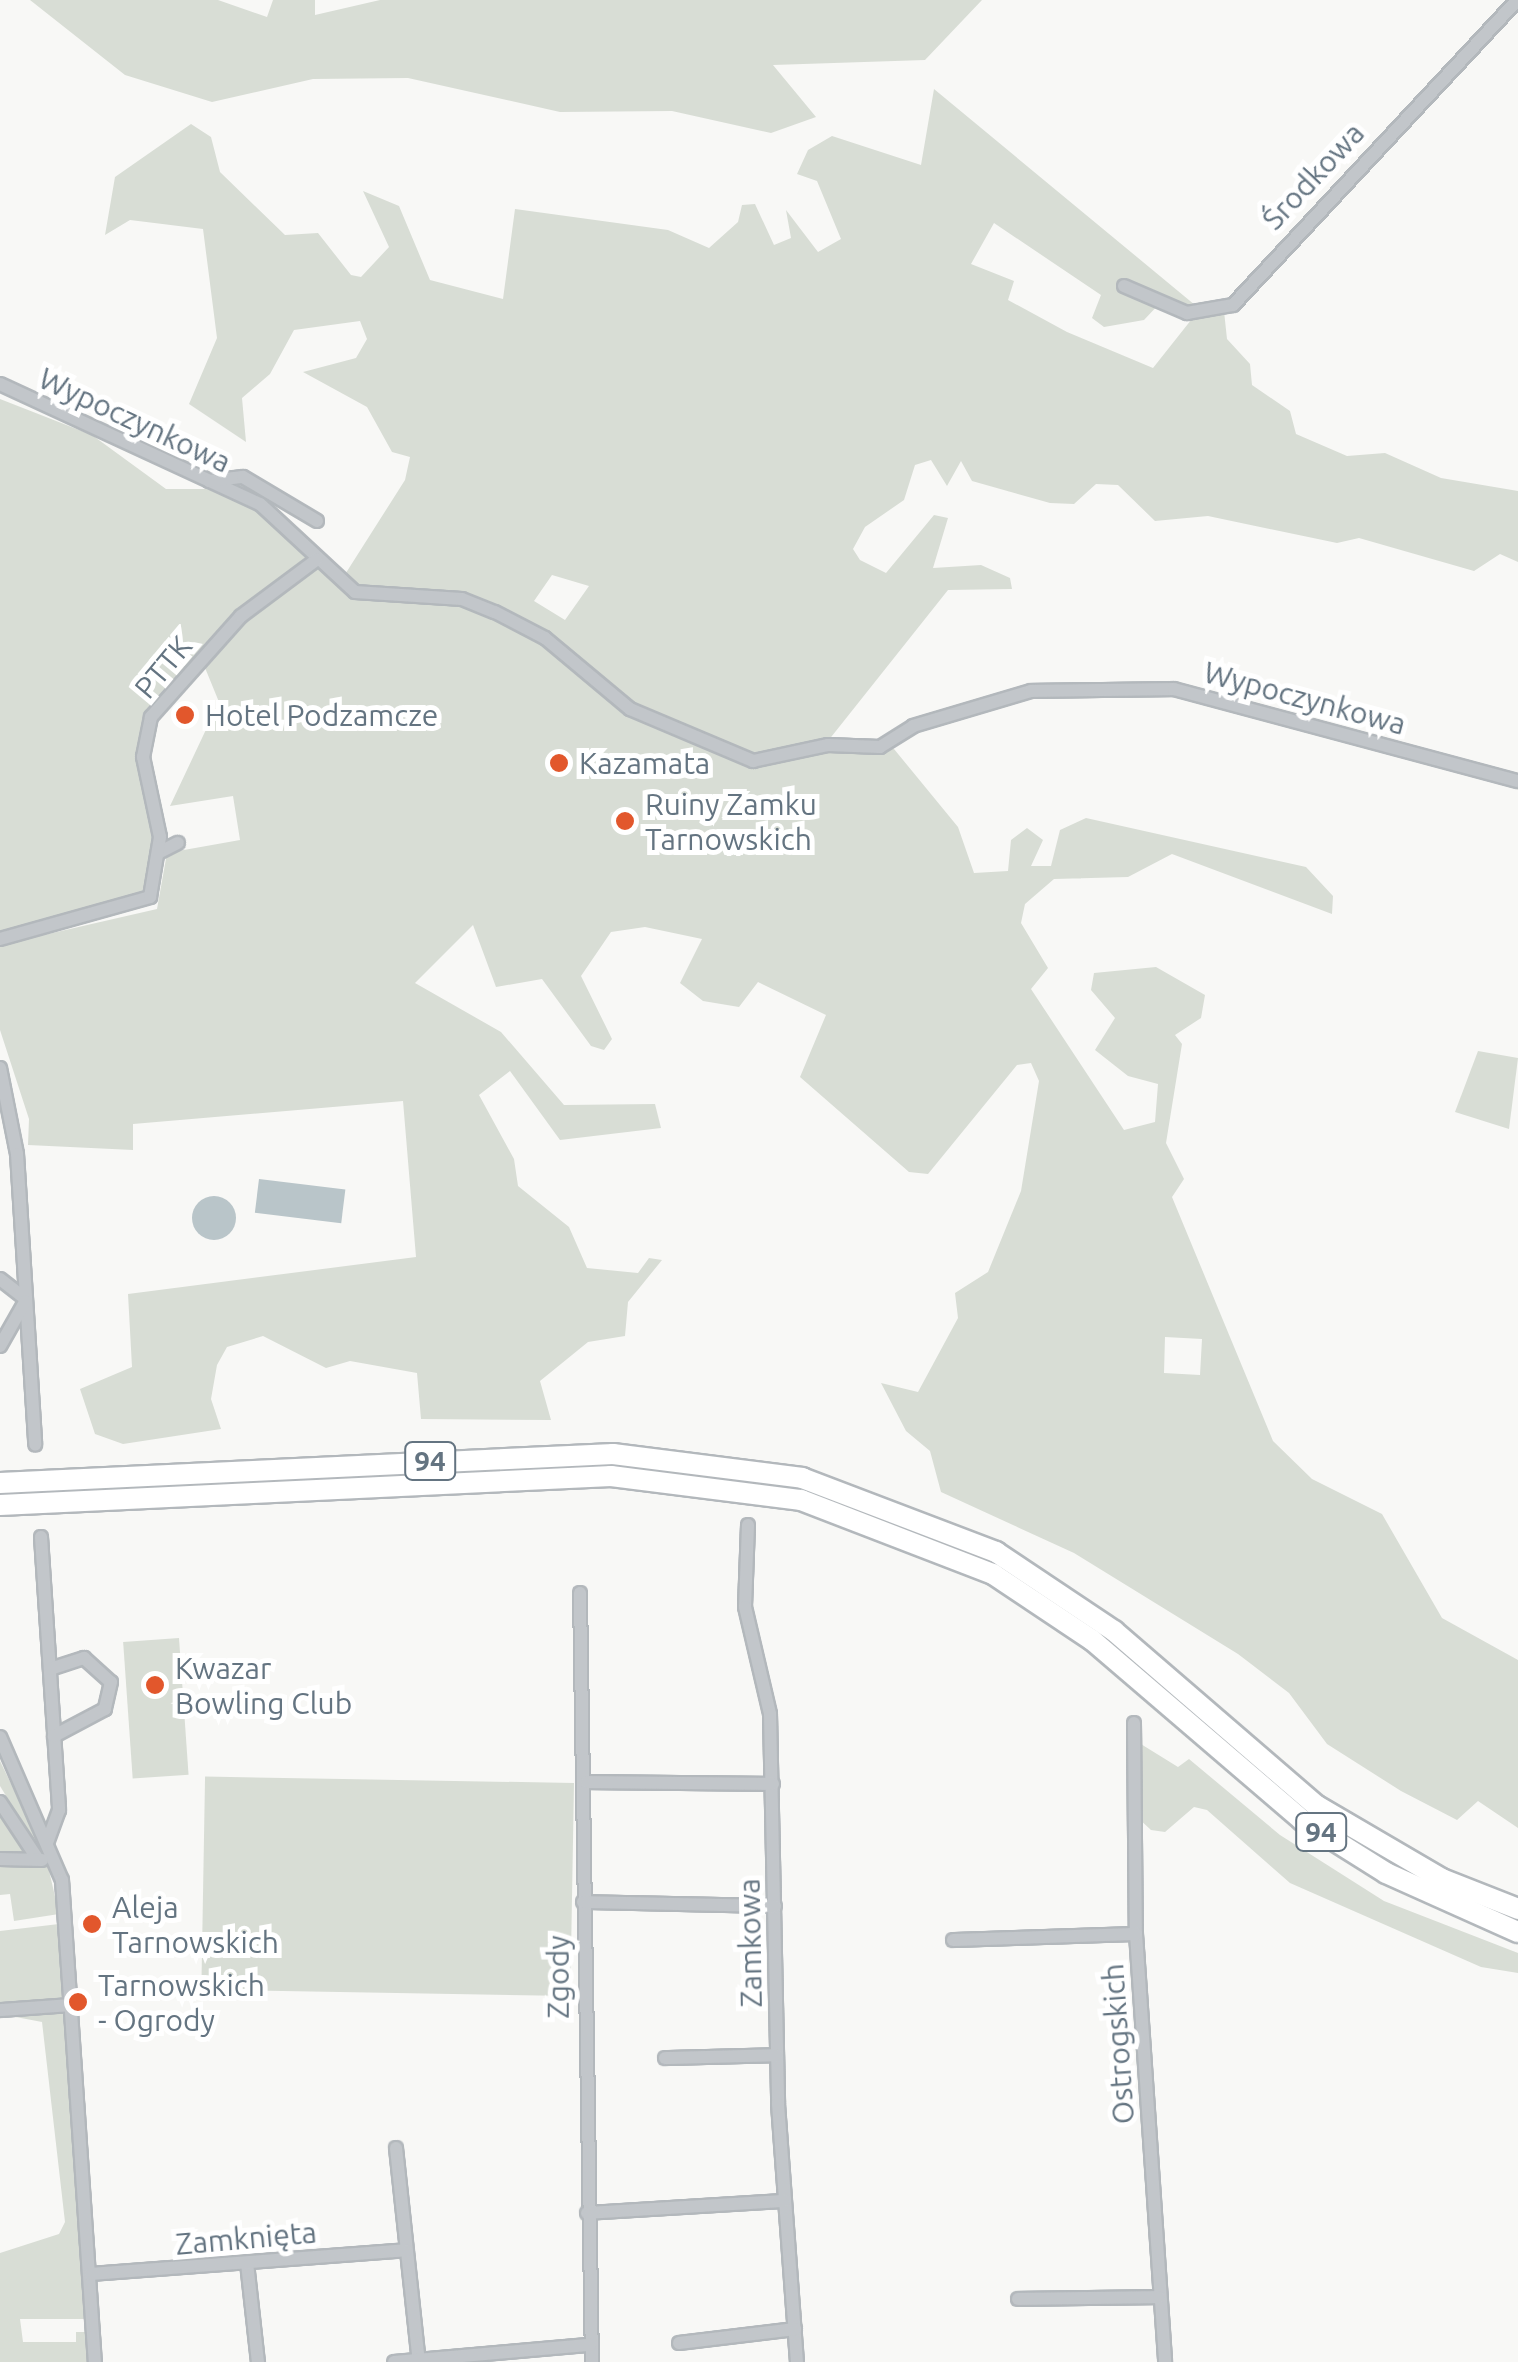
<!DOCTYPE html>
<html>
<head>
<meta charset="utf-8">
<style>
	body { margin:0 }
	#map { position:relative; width:1518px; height:2362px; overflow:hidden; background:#f8f8f6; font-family:Ubuntu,sans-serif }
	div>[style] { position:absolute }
	.green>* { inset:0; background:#d8ddd5; transform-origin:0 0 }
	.water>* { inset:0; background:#b9c5c9; transform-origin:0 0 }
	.round { border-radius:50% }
	.roads { filter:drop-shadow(2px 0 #b3b8bc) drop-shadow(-2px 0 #b3b8bc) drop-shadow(0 2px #b3b8bc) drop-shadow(0 -2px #b3b8bc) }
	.street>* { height:12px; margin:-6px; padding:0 6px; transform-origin:6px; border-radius:6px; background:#c2c6ca }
	.primary>* { height:20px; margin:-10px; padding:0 10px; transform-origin:10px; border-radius:10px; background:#fff }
	.dots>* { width:28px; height:28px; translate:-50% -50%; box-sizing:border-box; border:5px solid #fff; border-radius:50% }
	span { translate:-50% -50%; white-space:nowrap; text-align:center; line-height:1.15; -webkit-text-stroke:10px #fff; paint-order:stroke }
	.shield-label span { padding:2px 8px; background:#fff; border:2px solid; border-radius:8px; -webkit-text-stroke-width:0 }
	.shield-label { font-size:28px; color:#647481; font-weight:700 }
	.street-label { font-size:30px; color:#647481 }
	.poi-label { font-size:30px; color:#647481 }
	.left { translate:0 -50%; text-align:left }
</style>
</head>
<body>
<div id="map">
	<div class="green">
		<div style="clip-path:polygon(30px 0,218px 0,267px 17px,273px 0,315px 0,315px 15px,380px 0,982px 0,925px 60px,773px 65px,816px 117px,771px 133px,672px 111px,560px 112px,408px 78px,313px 79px,212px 102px,125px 75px)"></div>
		<div style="clip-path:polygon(evenodd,934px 89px,1207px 315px,1224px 311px,1227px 339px,1250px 364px,1252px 385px,1290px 411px,1296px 434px,1347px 456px,1385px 453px,1441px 478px,1518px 491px,1518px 562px,1500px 554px,1474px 571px,1359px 538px,1337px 543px,1208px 516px,1155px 521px,1118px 485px,1096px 484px,1074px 504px,1050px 503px,972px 481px,961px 461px,947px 486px,931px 460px,915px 465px,904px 500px,865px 527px,853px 549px,860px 560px,886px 573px,934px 515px,948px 518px,933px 568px,981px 565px,1010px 578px,1012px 589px,948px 590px,824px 746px,894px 749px,958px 827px,974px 873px,1008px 871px,1011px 840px,1027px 828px,1043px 840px,1031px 866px,1051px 866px,1060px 830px,1086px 818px,1306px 867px,1333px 896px,1332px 914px,1172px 854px,1128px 877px,1054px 879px,1025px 904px,1021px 923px,1048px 968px,1031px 989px,1124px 1130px,1155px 1122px,1158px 1084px,1128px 1076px,1095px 1050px,1115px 1018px,1091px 990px,1094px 973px,1156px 967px,1205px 995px,1201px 1018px,1175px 1035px,1182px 1044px,1166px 1143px,1184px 1179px,1172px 1197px,1273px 1441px,1312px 1479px,1382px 1514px,1442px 1618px,1518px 1660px,1518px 1828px,1478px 1801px,1457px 1820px,1401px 1791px,1327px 1744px,1289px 1693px,1238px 1654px,1074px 1553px,941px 1492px,930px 1451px,906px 1431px,881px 1383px,918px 1392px,958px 1318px,955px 1293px,988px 1272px,1021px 1191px,1039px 1081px,1031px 1063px,1017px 1065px,928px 1174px,909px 1172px,800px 1077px,826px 1015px,758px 982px,739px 1007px,703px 1001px,680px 983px,702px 939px,645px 927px,611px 932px,581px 976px,612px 1039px,604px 1050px,591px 1046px,542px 979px,496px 987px,473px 925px,415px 983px,501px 1032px,564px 1105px,655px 1104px,661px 1128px,560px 1140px,510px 1071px,479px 1095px,514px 1159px,518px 1186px,569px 1227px,587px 1268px,638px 1273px,649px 1258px,662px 1260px,628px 1302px,625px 1336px,588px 1342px,540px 1381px,551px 1420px,421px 1419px,417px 1373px,350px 1361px,326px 1368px,263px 1336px,227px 1347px,217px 1365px,211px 1399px,221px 1429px,123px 1444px,95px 1434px,80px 1389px,132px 1367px,128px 1294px,416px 1257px,403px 1101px,133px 1124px,133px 1150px,28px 1145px,29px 1119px,0 1030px,0 945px,157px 909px,167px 853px,240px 840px,233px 796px,170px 806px,219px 702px,201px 658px,316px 561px,344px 576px,405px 480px,410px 457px,392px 452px,367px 407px,303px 372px,356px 358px,367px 339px,360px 321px,294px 330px,270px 374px,242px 398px,246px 442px,189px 404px,217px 338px,203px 229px,130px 220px,105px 235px,115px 177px,191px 124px,211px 137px,220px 172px,285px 235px,318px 233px,351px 275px,361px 277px,389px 247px,363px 191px,399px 206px,430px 280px,503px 299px,515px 209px,668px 230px,709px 248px,738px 222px,742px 205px,755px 204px,774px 245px,791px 238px,786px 210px,818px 252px,841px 239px,817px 181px,797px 174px,808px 150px,832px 136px,921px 165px,934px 89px,994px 223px,1101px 295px,1092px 318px,1104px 327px,1144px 320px,1161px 302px,1195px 315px,1153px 368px,1067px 332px,1008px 300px,1014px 281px,971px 264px,994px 223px,934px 89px,552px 575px,589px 586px,565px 620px,534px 601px,552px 575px,934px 89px,1165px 1337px,1202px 1339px,1200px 1375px,1164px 1373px,1165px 1337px)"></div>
		<div style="clip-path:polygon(0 399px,92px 435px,166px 489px,212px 489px,267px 513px,307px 558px,157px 699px,140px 747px,155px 864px,144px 893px,0 933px)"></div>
		<div style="clip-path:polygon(1478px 1051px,1518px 1058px,1509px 1129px,1455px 1112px)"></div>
		<div style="left:179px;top:1638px;width:137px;height:56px;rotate:86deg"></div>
		<div style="clip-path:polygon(1136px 1741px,1178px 1767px,1189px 1759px,1280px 1835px,1384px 1901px,1518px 1953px,1518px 1973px,1481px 1967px,1290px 1883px,1207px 1810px,1194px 1807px,1165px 1832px,1151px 1830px,1137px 1817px)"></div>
		<div style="clip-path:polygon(0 1761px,35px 1833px,44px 1858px,0 1786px)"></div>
		<div style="left:574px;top:1783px;width:213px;height:369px;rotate:91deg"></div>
		<div style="clip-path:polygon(0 1808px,27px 1851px,25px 1854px,0 1856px)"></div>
		<div style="clip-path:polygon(0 1862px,48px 1866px,59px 1914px,14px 1921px,10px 1894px,0 1895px)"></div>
		<div style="clip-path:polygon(59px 1924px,64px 1998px,0 2006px,0 1931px)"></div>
		<div style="clip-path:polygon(0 2014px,65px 2014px,85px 2319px,20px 2319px,23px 2342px,76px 2342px,76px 2332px,86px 2332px,88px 2362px,0 2362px,0 2253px,59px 2234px,65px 2222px,42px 2022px)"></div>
	</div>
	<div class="water">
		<div style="left:259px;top:1179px;width:87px;height:34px;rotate:7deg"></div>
		<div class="round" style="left:192px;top:1196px;width:44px;height:44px"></div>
	</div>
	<div class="roads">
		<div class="street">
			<div style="left:1124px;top:286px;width:69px;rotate:23.2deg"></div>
			<div style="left:1187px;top:313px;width:47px;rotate:-9.9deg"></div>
			<div style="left:1233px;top:305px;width:417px;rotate:-47deg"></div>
			<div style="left:0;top:384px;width:286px;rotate:24.8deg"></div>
			<div style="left:260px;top:504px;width:129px;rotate:42.8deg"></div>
			<div style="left:355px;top:592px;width:107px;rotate:3.7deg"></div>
			<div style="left:462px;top:599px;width:35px;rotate:22deg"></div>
			<div style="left:495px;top:612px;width:56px;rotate:27.5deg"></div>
			<div style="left:545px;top:638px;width:111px;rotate:39.9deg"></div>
			<div style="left:630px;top:709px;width:134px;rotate:22.9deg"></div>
			<div style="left:753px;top:761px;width:77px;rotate:-12deg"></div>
			<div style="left:828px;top:745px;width:52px;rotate:2.2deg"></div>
			<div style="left:880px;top:747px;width:39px;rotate:-32deg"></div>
			<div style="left:913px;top:726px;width:123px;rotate:-16.5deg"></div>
			<div style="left:1031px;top:691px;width:143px;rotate:-0.8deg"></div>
			<div style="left:1174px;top:689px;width:356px;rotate:15deg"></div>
			<div style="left:209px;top:481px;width:34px;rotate:-7deg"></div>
			<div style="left:243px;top:477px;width:86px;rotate:30.7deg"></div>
			<div style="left:160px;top:852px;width:20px;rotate:-27deg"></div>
			<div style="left:0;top:939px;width:156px;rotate:-15.6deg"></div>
			<div style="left:150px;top:897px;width:61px;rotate:-80.5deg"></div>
			<div style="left:160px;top:837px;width:82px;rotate:-102deg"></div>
			<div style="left:143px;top:757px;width:41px;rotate:-78.7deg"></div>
			<div style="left:151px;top:717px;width:135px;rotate:-48.3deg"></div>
			<div style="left:241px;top:616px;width:94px;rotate:-36.7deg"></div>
			<div style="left:0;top:1068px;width:88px;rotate:78.8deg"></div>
			<div style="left:17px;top:1154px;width:291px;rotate:86.4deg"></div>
			<div style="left:0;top:1279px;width:33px;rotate:38deg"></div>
			<div style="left:0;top:1346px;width:51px;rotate:-60.4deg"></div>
			<div style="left:748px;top:1525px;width:82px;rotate:92.1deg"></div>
			<div style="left:745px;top:1607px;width:110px;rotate:76.8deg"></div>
			<div style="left:770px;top:1714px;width:390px;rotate:88.8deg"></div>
			<div style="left:778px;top:2104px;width:259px;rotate:85.8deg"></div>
			<div style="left:41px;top:1537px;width:274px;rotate:86.2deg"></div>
			<div style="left:59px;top:1810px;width:33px;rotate:110deg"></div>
			<div style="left:580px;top:1593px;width:769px;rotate:89.11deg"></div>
			<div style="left:50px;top:1669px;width:36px;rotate:-18deg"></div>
			<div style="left:84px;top:1658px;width:36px;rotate:42deg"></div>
			<div style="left:111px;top:1682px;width:28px;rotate:103deg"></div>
			<div style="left:105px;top:1709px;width:58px;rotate:152.1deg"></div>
			<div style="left:1134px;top:1723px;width:211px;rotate:89.5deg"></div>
			<div style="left:1136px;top:1934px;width:429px;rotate:86.1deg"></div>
			<div style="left:0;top:1737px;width:156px;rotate:66.6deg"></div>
			<div style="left:62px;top:1880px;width:483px;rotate:86.1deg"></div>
			<div style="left:587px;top:1782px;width:186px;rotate:0.6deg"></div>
			<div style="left:0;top:1802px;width:67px;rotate:56.5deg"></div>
			<div style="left:0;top:1859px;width:42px;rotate:1.4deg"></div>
			<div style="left:583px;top:1902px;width:192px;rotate:1.2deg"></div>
			<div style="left:953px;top:1940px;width:183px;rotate:-1.9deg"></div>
			<div style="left:0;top:2010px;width:72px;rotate:-4deg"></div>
			<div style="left:665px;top:2058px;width:112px;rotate:-1.5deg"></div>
			<div style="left:396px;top:2148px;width:215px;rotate:83.9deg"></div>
			<div style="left:587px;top:2213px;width:198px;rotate:-3.5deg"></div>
			<div style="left:247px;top:2263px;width:100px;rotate:83.7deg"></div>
			<div style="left:90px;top:2274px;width:317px;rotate:-4.3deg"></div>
			<div style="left:1018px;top:2299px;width:141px;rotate:-0.8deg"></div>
			<div style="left:679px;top:2343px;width:117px;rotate:-6.9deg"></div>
			<div style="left:394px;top:2362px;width:197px;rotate:-5deg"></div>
		</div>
		<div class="primary">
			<div style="left:0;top:1483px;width:614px;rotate:-2.71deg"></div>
			<div style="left:613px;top:1454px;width:191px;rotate:7.2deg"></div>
			<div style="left:802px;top:1478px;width:208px;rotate:20.9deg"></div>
			<div style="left:996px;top:1552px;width:142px;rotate:33.8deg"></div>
			<div style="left:1114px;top:1631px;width:268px;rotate:40.8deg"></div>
			<div style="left:1317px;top:1806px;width:145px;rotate:30.3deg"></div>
			<div style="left:1442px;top:1879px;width:82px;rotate:21.5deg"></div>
			<div style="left:0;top:1505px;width:612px;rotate:-2.72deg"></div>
			<div style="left:611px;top:1476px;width:192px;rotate:7.2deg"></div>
			<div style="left:801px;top:1500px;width:206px;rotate:21.1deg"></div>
			<div style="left:993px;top:1574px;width:119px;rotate:33.7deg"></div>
			<div style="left:1092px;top:1640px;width:277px;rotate:40.6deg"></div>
			<div style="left:1302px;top:1820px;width:99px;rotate:32.2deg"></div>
			<div style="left:1386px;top:1873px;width:145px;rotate:24.1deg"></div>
		</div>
	</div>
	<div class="dots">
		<div style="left:185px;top:715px;background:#e2572c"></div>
		<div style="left:559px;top:763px;background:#e2572c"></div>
		<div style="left:625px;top:821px;background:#e2572c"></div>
		<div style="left:155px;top:1685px;background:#e2572c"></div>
		<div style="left:92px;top:1924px;background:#e2572c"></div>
		<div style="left:78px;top:2002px;background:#e2572c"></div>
	</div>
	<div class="shield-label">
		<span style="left:430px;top:1461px">94</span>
		<span style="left:1321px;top:1832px">94</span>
	</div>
	<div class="street-label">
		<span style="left:1313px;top:176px;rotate:-47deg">Środkowa</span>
		<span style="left:135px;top:420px;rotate:25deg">Wypoczynkowa</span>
		<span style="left:163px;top:667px;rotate:-50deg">PTTK</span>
		<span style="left:1305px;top:698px;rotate:15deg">Wypoczynkowa</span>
		<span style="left:750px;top:1943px;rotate:-91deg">Zamkowa</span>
		<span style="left:558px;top:1977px;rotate:-90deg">Zgody</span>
		<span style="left:1118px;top:2044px;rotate:-94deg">Ostrogskich</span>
		<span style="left:246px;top:2238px;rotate:-5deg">Zamknięta</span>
	</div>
	<div class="poi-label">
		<span class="left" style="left:205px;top:715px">Hotel Podzamcze</span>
		<span class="left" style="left:579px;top:763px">Kazamata</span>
		<span class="left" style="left:645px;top:821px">Ruiny Zamku<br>Tarnowskich</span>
		<span class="left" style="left:175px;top:1685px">Kwazar<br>Bowling Club</span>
		<span class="left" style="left:112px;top:1924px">Aleja<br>Tarnowskich</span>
		<span class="left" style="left:98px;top:2002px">Tarnowskich<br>- Ogrody</span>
	</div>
</div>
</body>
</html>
